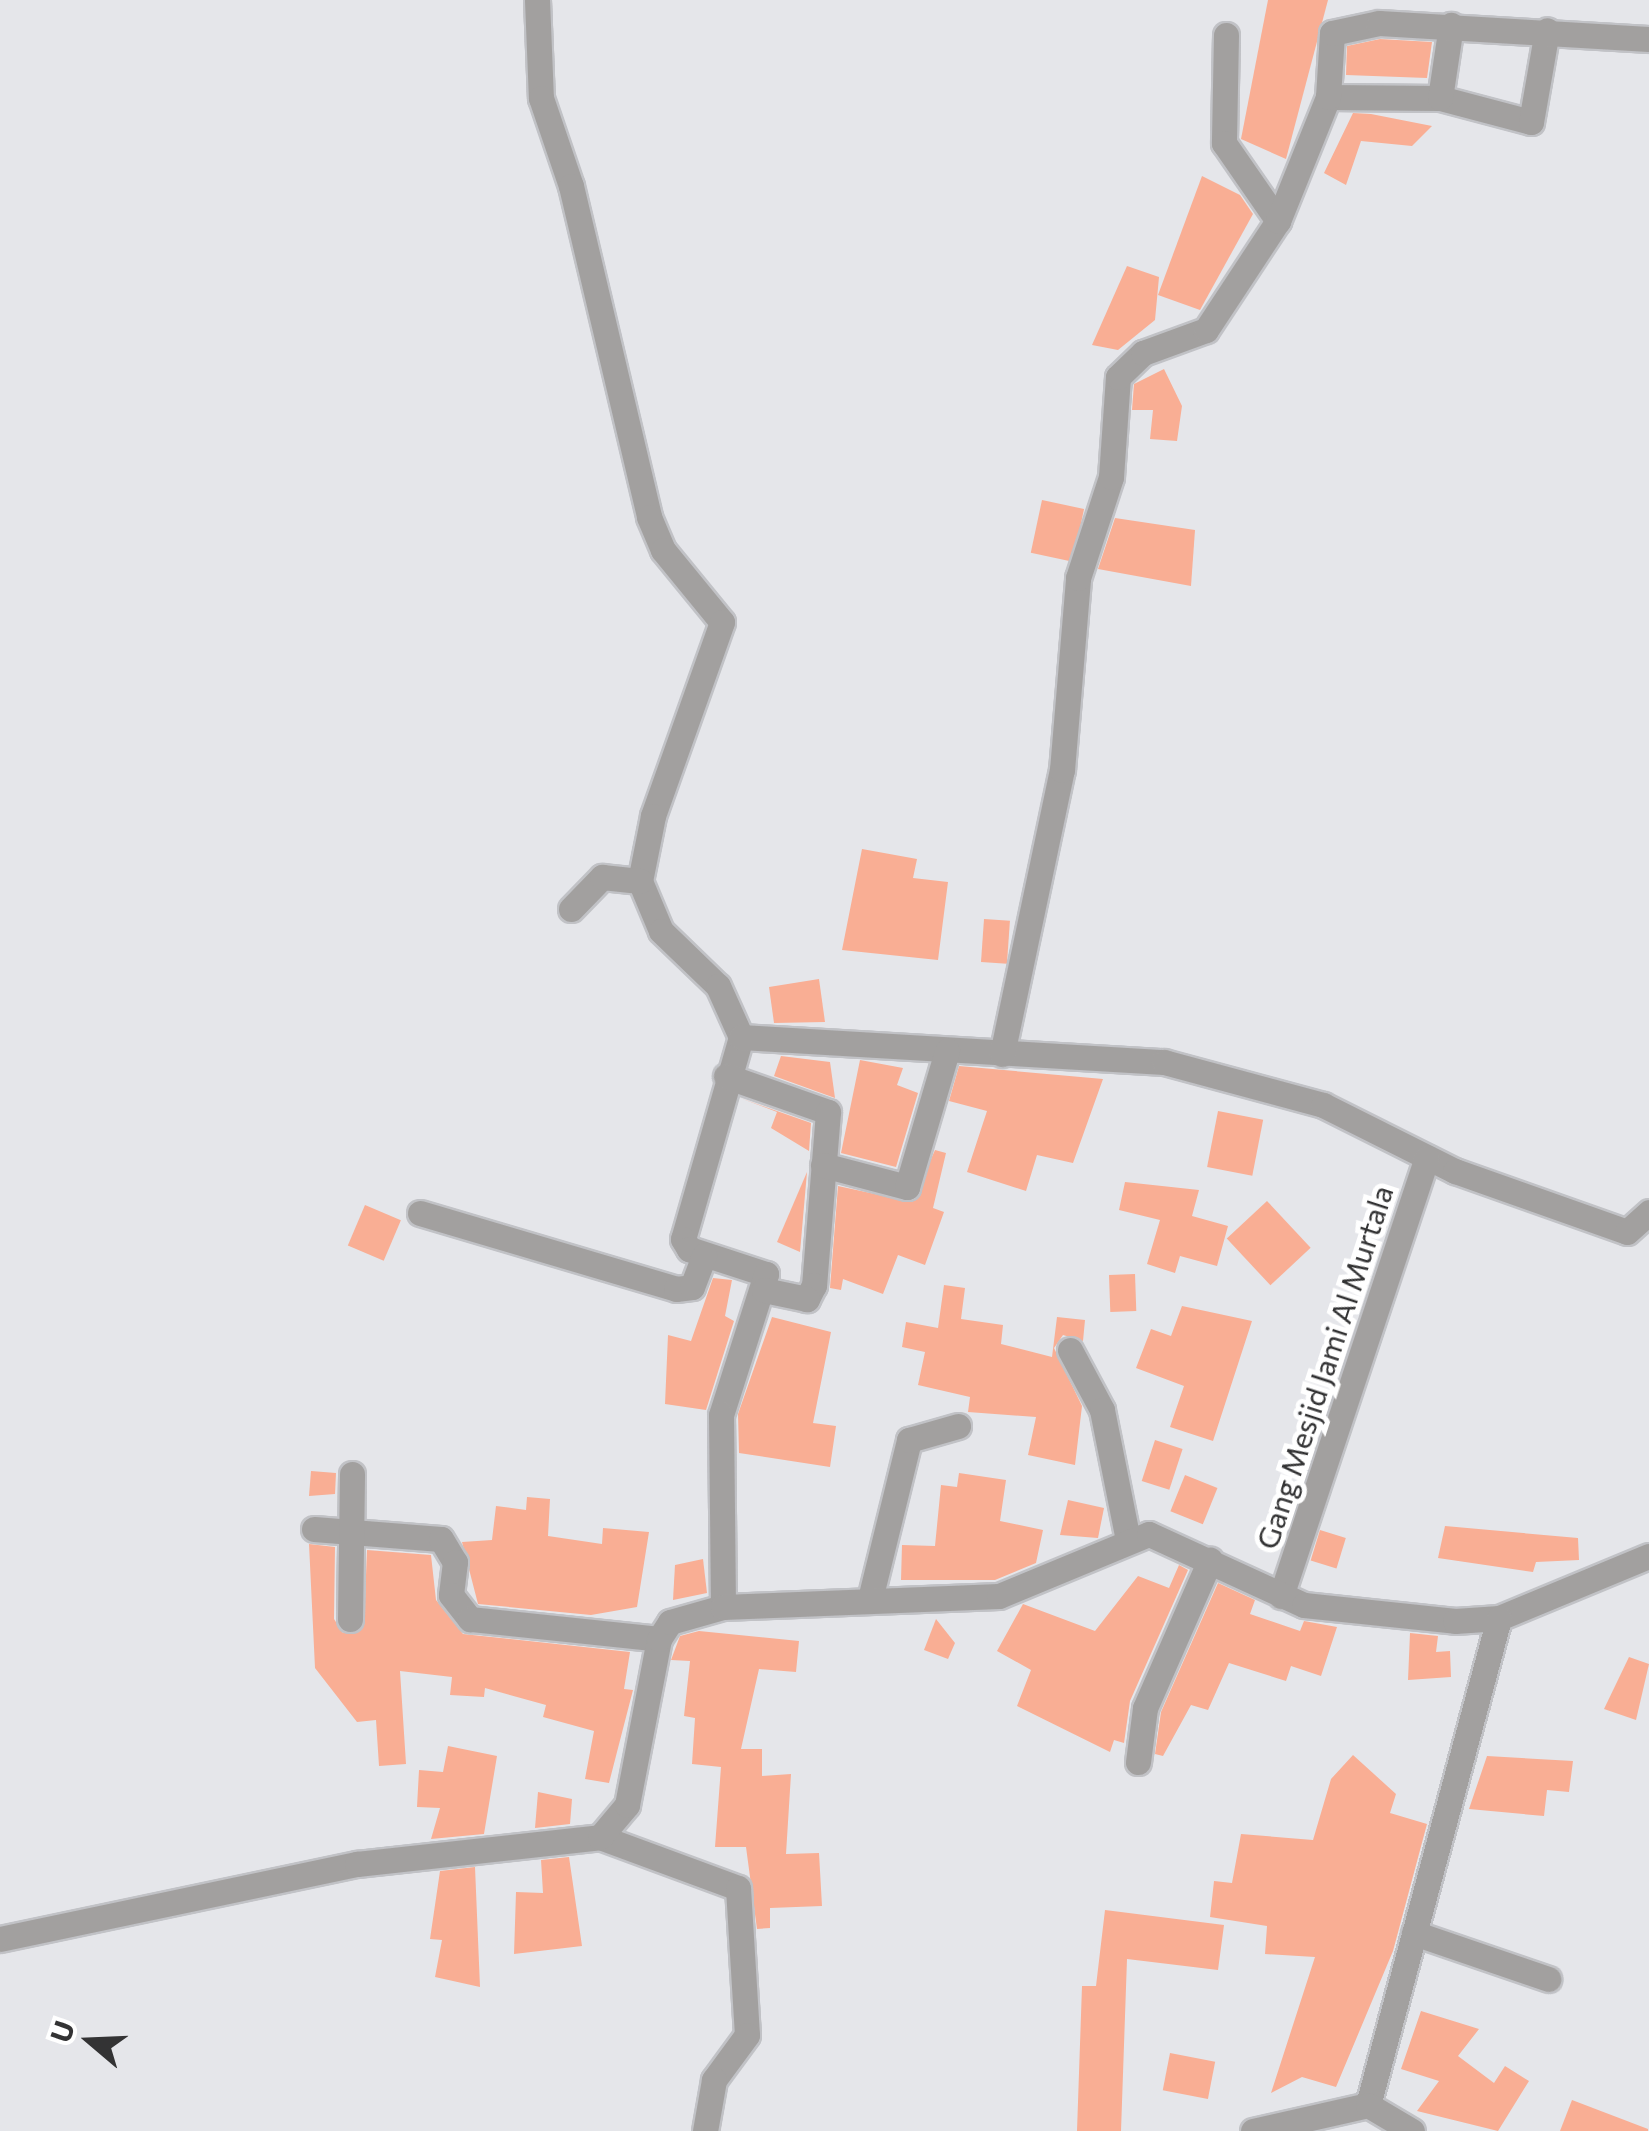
<!DOCTYPE html>
<html>
<head>
<meta charset="utf-8">
<style>
	body { margin:0 }
	#map { position:relative; width:1649px; height:2131px; overflow:hidden; background:#e5e6ea; font-family:Commissioner,sans-serif }
	div>[style] { position:absolute }
	.building>* { inset:0; background:#f9ae94; transform-origin:0 0 }
	.roads { filter:drop-shadow(2px 0 #c1c2c6) drop-shadow(-2px 0 #c1c2c6) drop-shadow(0 2px #c1c2c6) drop-shadow(0 -2px #c1c2c6) }
	.minor>* { height:25px; margin:-12.5px; padding:0 12.5px; transform-origin:12.5px; border-radius:12.5px; background:#a2a09f }
	span { translate:-50% -50%; white-space:nowrap; text-align:center; line-height:1.15; -webkit-text-stroke:10px #fff; paint-order:stroke }
	.street-label { font-size:30px; color:#333334 }
	.north { position:absolute; left:40px; top:1991px; width:100px; height:100px; -webkit-text-stroke:8px #fff; paint-order:stroke; rotate:289deg; font-size:28px; font-weight:700; line-height:40px; text-align:center; color:#333334 }
	.north::after { content:''; display:block; margin:auto; width:35px; height:45px; background:#333334; clip-path:polygon(50% 0,100% 100%,50% 72%,0 100%) }
</style>
</head>
<body>
<div id="map">
	<div class="building">
		<div style="clip-path:polygon(1268px 0,1328px 0,1286px 159px,1241px 139px)"></div>
		<div style="clip-path:polygon(1380px 39px,1432px 42px,1427px 78px,1346px 75px,1347px 46px)"></div>
		<div style="clip-path:polygon(1371px 114px,1432px 126px,1412px 146px,1361px 141px,1346px 185px,1324px 173px,1353px 113px)"></div>
		<div style="clip-path:polygon(1202px 176px,1240px 195px,1253px 214px,1200px 310px,1158px 295px)"></div>
		<div style="clip-path:polygon(1127px 266px,1159px 277px,1155px 320px,1118px 350px,1092px 345px)"></div>
		<div style="clip-path:polygon(1164px 369px,1182px 406px,1177px 441px,1150px 439px,1153px 410px,1132px 410px,1134px 384px)"></div>
		<div style="left:1042px;top:500px;width:43px;height:54px;rotate:12deg"></div>
		<div style="clip-path:polygon(1115px 518px,1195px 530px,1191px 586px,1098px 569px)"></div>
		<div style="clip-path:polygon(862px 849px,917px 859px,913px 878px,948px 882px,938px 960px,842px 950px)"></div>
		<div style="left:984px;top:919px;width:26px;height:43px;rotate:4deg"></div>
		<div style="clip-path:polygon(819px 979px,825px 1022px,774px 1023px,769px 987px)"></div>
		<div style="clip-path:polygon(781px 1056px,830px 1062px,835px 1098px,774px 1076px)"></div>
		<div style="clip-path:polygon(860px 1060px,903px 1068px,897px 1085px,918px 1093px,896px 1167px,841px 1153px)"></div>
		<div style="clip-path:polygon(959px 1066px,1103px 1079px,1073px 1163px,1037px 1155px,1026px 1191px,967px 1172px,987px 1111px,949px 1101px)"></div>
		<div style="clip-path:polygon(740px 1098px,811px 1123px,809px 1151px,771px 1128px,777px 1112px)"></div>
		<div style="left:1218px;top:1111px;width:46px;height:57px;rotate:11deg"></div>
		<div style="clip-path:polygon(935px 1150px,946px 1153px,933px 1208px,944px 1212px,925px 1265px,898px 1255px,883px 1294px,843px 1279px,841px 1290px,830px 1288px,838px 1186px,912px 1202px)"></div>
		<div style="clip-path:polygon(807px 1172px,800px 1252px,777px 1242px)"></div>
		<div style="clip-path:polygon(1125px 1182px,1199px 1190px,1192px 1216px,1228px 1226px,1217px 1266px,1180px 1256px,1175px 1273px,1147px 1264px,1160px 1220px,1119px 1210px)"></div>
		<div style="left:1267px;top:1201px;width:64px;height:55px;rotate:47deg"></div>
		<div style="left:365px;top:1205px;width:39px;height:44px;rotate:23deg"></div>
		<div style="left:1135px;top:1274px;width:37px;height:26px;rotate:88deg"></div>
		<div style="clip-path:polygon(713px 1278px,732px 1280px,725px 1316px,734px 1321px,706px 1410px,665px 1404px,668px 1335px,691px 1341px)"></div>
		<div style="clip-path:polygon(944px 1285px,965px 1288px,961px 1319px,1003px 1325px,1001px 1344px,1052px 1357px,1057px 1317px,1085px 1320px,1083px 1341px,1063px 1335px,1054px 1348px,1082px 1406px,1075px 1465px,1028px 1455px,1036px 1417px,968px 1412px,970px 1397px,918px 1385px,925px 1352px,902px 1347px,906px 1322px,938px 1328px)"></div>
		<div style="clip-path:polygon(1182px 1306px,1252px 1321px,1213px 1441px,1170px 1427px,1184px 1386px,1136px 1368px,1151px 1329px,1171px 1336px)"></div>
		<div style="clip-path:polygon(772px 1317px,831px 1332px,813px 1423px,836px 1426px,830px 1467px,739px 1453px,738px 1414px)"></div>
		<div style="left:1155px;top:1440px;width:29px;height:43px;rotate:18deg"></div>
		<div style="clip-path:polygon(311px 1471px,336px 1473px,335px 1494px,309px 1496px)"></div>
		<div style="clip-path:polygon(959px 1473px,1006px 1480px,1000px 1521px,1043px 1530px,1036px 1563px,995px 1580px,901px 1580px,902px 1545px,935px 1546px,941px 1485px,957px 1487px)"></div>
		<div style="left:1185px;top:1475px;width:35px;height:39px;rotate:22deg"></div>
		<div style="clip-path:polygon(527px 1497px,550px 1499px,548px 1536px,602px 1544px,603px 1528px,649px 1532px,637px 1607px,591px 1615px,478px 1604px,462px 1542px,492px 1540px,496px 1506px,526px 1510px)"></div>
		<div style="clip-path:polygon(1068px 1500px,1104px 1508px,1098px 1538px,1060px 1535px)"></div>
		<div style="clip-path:polygon(1445px 1526px,1578px 1538px,1579px 1560px,1536px 1562px,1533px 1572px,1438px 1558px)"></div>
		<div style="left:1320px;top:1530px;width:27px;height:32px;rotate:17deg"></div>
		<div style="clip-path:polygon(309px 1544px,335px 1547px,334px 1619px,343px 1633px,364px 1626px,367px 1550px,431px 1555px,436px 1600px,463px 1634px,630px 1652px,624px 1689px,633px 1690px,609px 1783px,585px 1779px,594px 1731px,543px 1717px,546px 1705px,485px 1688px,484px 1697px,450px 1695px,452px 1677px,400px 1671px,406px 1764px,379px 1766px,376px 1720px,357px 1722px,315px 1668px)"></div>
		<div style="clip-path:polygon(703px 1559px,707px 1593px,673px 1600px,675px 1565px)"></div>
		<div style="clip-path:polygon(1179px 1565px,1188px 1570px,1130px 1701px,1124px 1743px,1114px 1740px,1110px 1752px,1017px 1706px,1031px 1670px,997px 1651px,1023px 1604px,1095px 1631px,1138px 1576px,1169px 1588px)"></div>
		<div style="clip-path:polygon(1218px 1583px,1255px 1600px,1250px 1614px,1300px 1631px,1304px 1621px,1337px 1627px,1321px 1676px,1291px 1666px,1286px 1681px,1229px 1663px,1208px 1710px,1191px 1705px,1163px 1756px,1155px 1754px,1161px 1712px)"></div>
		<div style="clip-path:polygon(936px 1619px,955px 1643px,948px 1659px,924px 1650px)"></div>
		<div style="clip-path:polygon(699px 1631px,799px 1641px,796px 1672px,759px 1669px,741px 1749px,762px 1749px,762px 1776px,791px 1774px,786px 1854px,819px 1853px,822px 1906px,770px 1908px,770px 1928px,757px 1929px,746px 1847px,715px 1847px,721px 1767px,692px 1764px,695px 1718px,684px 1716px,690px 1661px,671px 1660px,680px 1636px)"></div>
		<div style="clip-path:polygon(1410px 1633px,1438px 1636px,1436px 1652px,1450px 1651px,1451px 1677px,1408px 1680px)"></div>
		<div style="clip-path:polygon(1629px 1657px,1649px 1664px,1636px 1720px,1604px 1709px)"></div>
		<div style="clip-path:polygon(448px 1746px,497px 1756px,484px 1834px,431px 1839px,440px 1808px,417px 1807px,419px 1770px,443px 1772px)"></div>
		<div style="clip-path:polygon(1353px 1755px,1396px 1794px,1390px 1813px,1427px 1824px,1393px 1951px,1336px 2087px,1302px 2077px,1271px 2093px,1315px 1957px,1265px 1954px,1267px 1926px,1210px 1917px,1214px 1881px,1232px 1883px,1241px 1834px,1313px 1840px,1331px 1779px)"></div>
		<div style="clip-path:polygon(1487px 1756px,1573px 1761px,1569px 1792px,1547px 1790px,1544px 1816px,1469px 1809px)"></div>
		<div style="clip-path:polygon(538px 1792px,572px 1799px,570px 1824px,535px 1828px)"></div>
		<div style="clip-path:polygon(569px 1857px,582px 1946px,514px 1954px,516px 1892px,543px 1893px,541px 1860px)"></div>
		<div style="clip-path:polygon(475px 1867px,480px 1987px,435px 1977px,442px 1940px,430px 1939px,440px 1871px)"></div>
		<div style="clip-path:polygon(1105px 1910px,1224px 1925px,1218px 1970px,1127px 1959px,1121px 2131px,1077px 2131px,1082px 1986px,1096px 1986px)"></div>
		<div style="clip-path:polygon(1421px 2011px,1479px 2029px,1458px 2056px,1494px 2083px,1505px 2066px,1529px 2081px,1498px 2131px,1417px 2111px,1439px 2081px,1401px 2069px)"></div>
		<div style="left:1170px;top:2053px;width:46px;height:38px;rotate:11deg"></div>
		<div style="clip-path:polygon(1572px 2100px,1648px 2129px,1648px 2131px,1560px 2131px)"></div>
	</div>
	<div class="roads">
		<div class="minor">
			<div style="left:537px;top:0;width:98px;rotate:87.7deg"></div>
			<div style="left:541px;top:98px;width:93px;rotate:71.2deg"></div>
			<div style="left:571px;top:186px;width:340px;rotate:76.7deg"></div>
			<div style="left:649px;top:517px;width:36px;rotate:67deg"></div>
			<div style="left:663px;top:550px;width:93px;rotate:50.7deg"></div>
			<div style="left:722px;top:622px;width:206px;rotate:109.6deg"></div>
			<div style="left:653px;top:816px;width:66px;rotate:101.3deg"></div>
			<div style="left:640px;top:881px;width:54px;rotate:67.2deg"></div>
			<div style="left:661px;top:931px;width:79px;rotate:44deg"></div>
			<div style="left:718px;top:986px;width:56px;rotate:65.7deg"></div>
			<div style="left:741px;top:1037px;width:210px;rotate:106deg"></div>
			<div style="left:683px;top:1239px;width:12px;rotate:59deg"></div>
			<div style="left:689px;top:1249px;width:81px;rotate:18deg"></div>
			<div style="left:766px;top:1274px;width:148px;rotate:107.7deg"></div>
			<div style="left:721px;top:1415px;width:192px;rotate:89.4deg"></div>
			<div style="left:1226px;top:35px;width:108px;rotate:91.1deg"></div>
			<div style="left:1224px;top:143px;width:95px;rotate:55.3deg"></div>
			<div style="left:1328px;top:97px;width:112px;rotate:0.5deg"></div>
			<div style="left:1440px;top:98px;width:94px;rotate:14.8deg"></div>
			<div style="left:1531px;top:122px;width:93px;rotate:-80.1deg"></div>
			<div style="left:1440px;top:98px;width:74px;rotate:-81.4deg"></div>
			<div style="left:571px;top:909px;width:45px;rotate:-45.9deg"></div>
			<div style="left:602px;top:877px;width:38px;rotate:6deg"></div>
			<div style="left:741px;top:1037px;width:424px;rotate:3.4deg"></div>
			<div style="left:1164px;top:1062px;width:165px;rotate:15.1deg"></div>
			<div style="left:1323px;top:1105px;width:148px;rotate:26.6deg"></div>
			<div style="left:1455px;top:1171px;width:182px;rotate:19.5deg"></div>
			<div style="left:1627px;top:1232px;width:30px;rotate:-42deg"></div>
			<div style="left:1002px;top:1054px;width:290px;rotate:-78.1deg"></div>
			<div style="left:1062px;top:770px;width:193px;rotate:-85.2deg"></div>
			<div style="left:1078px;top:578px;width:106px;rotate:-71.9deg"></div>
			<div style="left:1111px;top:477px;width:100px;rotate:-86deg"></div>
			<div style="left:1118px;top:377px;width:35px;rotate:-44deg"></div>
			<div style="left:1143px;top:353px;width:67px;rotate:-20.1deg"></div>
			<div style="left:1206px;top:330px;width:131px;rotate:-56.6deg"></div>
			<div style="left:1278px;top:221px;width:134px;rotate:-68deg"></div>
			<div style="left:1328px;top:97px;width:64px;rotate:-86.4deg"></div>
			<div style="left:1332px;top:33px;width:48px;rotate:-12deg"></div>
			<div style="left:1379px;top:23px;width:270px;rotate:3.4deg"></div>
			<div style="left:726px;top:1076px;width:108px;rotate:19.4deg"></div>
			<div style="left:828px;top:1112px;width:174px;rotate:94.6deg"></div>
			<div style="left:814px;top:1285px;width:16px;rotate:117deg"></div>
			<div style="left:807px;top:1299px;width:44px;rotate:-168.2deg"></div>
			<div style="left:823px;top:1165px;width:87px;rotate:14.7deg"></div>
			<div style="left:907px;top:1187px;width:142px;rotate:-73.6deg"></div>
			<div style="left:420px;top:1213px;width:267px;rotate:16.5deg"></div>
			<div style="left:676px;top:1289px;width:16px;rotate:-7deg"></div>
			<div style="left:692px;top:1287px;width:34px;rotate:-69deg"></div>
			<div style="left:1070px;top:1350px;width:68px;rotate:61.9deg"></div>
			<div style="left:1102px;top:1410px;width:133px;rotate:78.7deg"></div>
			<div style="left:314px;top:1529px;width:127px;rotate:4.5deg"></div>
			<div style="left:441px;top:1539px;width:27px;rotate:59deg"></div>
			<div style="left:455px;top:1562px;width:33px;rotate:97deg"></div>
			<div style="left:451px;top:1595px;width:31px;rotate:52deg"></div>
			<div style="left:470px;top:1619px;width:190px;rotate:6deg"></div>
			<div style="left:1281px;top:1596px;width:462px;rotate:-71.6deg"></div>
			<div style="left:870px;top:1599px;width:164px;rotate:-76.2deg"></div>
			<div style="left:909px;top:1440px;width:51px;rotate:-15.9deg"></div>
			<div style="left:350px;top:1619px;width:145px;rotate:-89.2deg"></div>
			<div style="left:1138px;top:1762px;width:54px;rotate:-82.6deg"></div>
			<div style="left:1145px;top:1708px;width:162px;rotate:-66.3deg"></div>
			<div style="left:600px;top:1837px;width:147px;rotate:20.3deg"></div>
			<div style="left:738px;top:1888px;width:147px;rotate:86.5deg"></div>
			<div style="left:747px;top:2035px;width:56px;rotate:126.3deg"></div>
			<div style="left:714px;top:2080px;width:52px;rotate:100deg"></div>
			<div style="left:1414px;top:1933px;width:142px;rotate:18.9deg"></div>
			<div style="left:0;top:1939px;width:365px;rotate:-11.9deg"></div>
			<div style="left:357px;top:1864px;width:244px;rotate:-6.3deg"></div>
			<div style="left:600px;top:1837px;width:42px;rotate:-49.8deg"></div>
			<div style="left:627px;top:1805px;width:169px;rotate:-79.1deg"></div>
			<div style="left:659px;top:1639px;width:20px;rotate:-57deg"></div>
			<div style="left:670px;top:1622px;width:55px;rotate:-15.8deg"></div>
			<div style="left:723px;top:1607px;width:276px;rotate:-2.3deg"></div>
			<div style="left:999px;top:1596px;width:162px;rotate:-22.5deg"></div>
			<div style="left:1149px;top:1534px;width:170px;rotate:24.6deg"></div>
			<div style="left:1304px;top:1605px;width:152px;rotate:6deg"></div>
			<div style="left:1455px;top:1621px;width:44px;rotate:-3.9deg"></div>
			<div style="left:1499px;top:1618px;width:162px;rotate:-22.5deg"></div>
			<div style="left:1368px;top:2105px;width:504px;rotate:-74.94deg"></div>
			<div style="left:1253px;top:2131px;width:118px;rotate:-12.7deg"></div>
			<div style="left:1368px;top:2105px;width:51px;rotate:30.6deg"></div>
		</div>
	</div>
	<div class="street-label">
		<span style="left:1324px;top:1367px;rotate:-72deg">Gang Mesjid Jami Al Murtala</span>
	</div>
	<div class="north">U</div>
</div>
</body>
</html>
